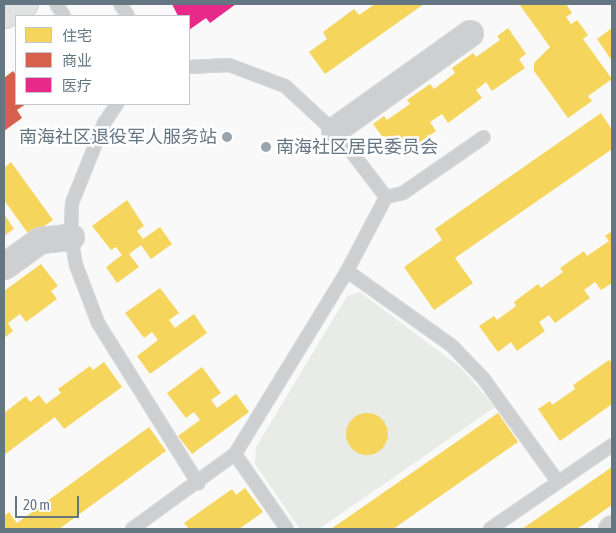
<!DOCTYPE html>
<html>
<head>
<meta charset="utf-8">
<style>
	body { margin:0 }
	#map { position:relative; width:616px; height:533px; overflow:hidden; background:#f9f9f9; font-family:"Asap Condensed","Noto Sans SC",sans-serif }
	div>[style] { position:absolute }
	.green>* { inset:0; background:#e8ebe6 }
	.homes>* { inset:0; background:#f6d55c }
	.round { border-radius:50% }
	.shops>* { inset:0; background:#d6604d }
	.health>* { inset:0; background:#e7298a }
	.roads { filter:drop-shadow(1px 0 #d5d6d7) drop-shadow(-1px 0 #d5d6d7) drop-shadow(0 1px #d5d6d7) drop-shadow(0 -1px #d5d6d7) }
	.lane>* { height:12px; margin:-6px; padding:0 6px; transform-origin:6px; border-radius:6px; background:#cecfd0 }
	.street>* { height:25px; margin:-12.5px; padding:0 12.5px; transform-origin:12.5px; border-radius:12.5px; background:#cecfd0 }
	.secondary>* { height:28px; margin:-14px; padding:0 14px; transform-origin:14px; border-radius:14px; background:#e1e2e2 }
	.dots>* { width:14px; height:14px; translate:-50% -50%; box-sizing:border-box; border:2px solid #fff; border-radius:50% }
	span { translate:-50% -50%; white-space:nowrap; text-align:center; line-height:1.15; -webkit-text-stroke:5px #fff; paint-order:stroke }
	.poi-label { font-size:18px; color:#657683 }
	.right { translate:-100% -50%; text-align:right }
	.left { translate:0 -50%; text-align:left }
	.frame { position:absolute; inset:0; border:5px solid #657683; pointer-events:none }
	.legend { position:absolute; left:15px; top:15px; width:175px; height:90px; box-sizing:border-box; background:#fff; border:1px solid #c1c8cd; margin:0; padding:6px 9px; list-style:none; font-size:15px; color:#657683 }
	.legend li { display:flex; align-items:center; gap:10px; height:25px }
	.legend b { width:25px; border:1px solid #c1c8cd }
	.scale { position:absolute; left:15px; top:496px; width:64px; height:22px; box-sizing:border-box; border:2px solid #657683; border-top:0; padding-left:6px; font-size:15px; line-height:18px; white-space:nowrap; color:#657683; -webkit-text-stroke:4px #fff; paint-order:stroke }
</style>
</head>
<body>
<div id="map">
	<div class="green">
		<div style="clip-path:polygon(360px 292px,461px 368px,495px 407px,319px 529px,300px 529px,255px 464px,256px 447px,347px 296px)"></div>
	</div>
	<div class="homes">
		<div style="clip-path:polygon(375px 4px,424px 4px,325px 74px,309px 52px,327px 39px,323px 32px,354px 9px,359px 15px)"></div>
		<div style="clip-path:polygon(519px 4px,566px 4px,572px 13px,566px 17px,571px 24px,577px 20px,588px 35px,583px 39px,612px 79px,588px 96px,592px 101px,568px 118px,534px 71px,534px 63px,550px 47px)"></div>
		<div style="clip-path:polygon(508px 28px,526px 54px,519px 59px,525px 68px,492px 91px,486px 82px,476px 90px,482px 98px,448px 123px,442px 114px,430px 122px,436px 131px,401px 155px,395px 147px,392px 150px,373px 124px,384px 116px,387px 120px,410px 104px,407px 100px,430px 84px,434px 89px,455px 73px,452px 68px,473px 53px,476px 57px,500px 40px,497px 36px)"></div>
		<div style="clip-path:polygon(612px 28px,612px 61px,597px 39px)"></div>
		<div style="clip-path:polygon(601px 113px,612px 130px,612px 149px,455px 258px,473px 283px,434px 310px,404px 267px,442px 240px,435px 229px)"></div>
		<div style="clip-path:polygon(11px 162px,53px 220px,30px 236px,4px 200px,4px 168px)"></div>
		<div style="clip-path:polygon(127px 200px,144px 226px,137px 231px,143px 239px,160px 227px,172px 244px,151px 259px,141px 245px,129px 254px,139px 267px,117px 283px,106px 267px,122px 255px,116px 247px,111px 250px,92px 226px)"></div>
		<div style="clip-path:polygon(4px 214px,14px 229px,4px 236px)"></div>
		<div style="clip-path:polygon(612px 231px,612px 283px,601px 290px,595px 282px,584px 290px,590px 298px,555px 323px,549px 315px,539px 322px,545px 331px,517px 351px,511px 342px,498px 352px,479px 326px,494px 316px,497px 320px,516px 306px,514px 302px,538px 284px,541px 288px,563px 272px,560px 268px,584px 251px,587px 256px,609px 241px,605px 236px)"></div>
		<div style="clip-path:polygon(41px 264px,58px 286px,51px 291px,57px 299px,26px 322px,20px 314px,8px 323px,13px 331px,4px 338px,4px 291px)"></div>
		<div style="clip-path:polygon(160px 288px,179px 313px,169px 320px,175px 328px,194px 314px,207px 333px,150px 374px,137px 356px,158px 340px,152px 332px,144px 338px,125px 313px)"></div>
		<div style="clip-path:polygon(609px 360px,612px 363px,612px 404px,560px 441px,538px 409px,550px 401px,552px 405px,575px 389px,573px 385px)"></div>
		<div style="clip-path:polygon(104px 362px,122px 387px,64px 429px,55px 417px,4px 455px,4px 413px,26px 396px,30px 402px,39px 395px,46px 404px,61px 393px,58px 389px,90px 366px,93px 370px)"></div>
		<div style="clip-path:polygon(202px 367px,221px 393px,211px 400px,217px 408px,236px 394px,249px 412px,192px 454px,178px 436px,200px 420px,194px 412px,186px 418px,167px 393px)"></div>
		<div class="round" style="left:346px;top:413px;width:42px;height:42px"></div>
		<div style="clip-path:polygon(498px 413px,518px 442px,393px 529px,331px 529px)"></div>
		<div style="clip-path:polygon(149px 427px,166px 451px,59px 529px,4px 529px,4px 516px,9px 512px,17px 523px)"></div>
		<div style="clip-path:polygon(612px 467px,612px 505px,577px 529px,522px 529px)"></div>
		<div style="clip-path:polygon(245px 488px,263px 512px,239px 529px,189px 529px,184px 523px,232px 489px,236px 495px)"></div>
	</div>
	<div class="shops">
		<div style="clip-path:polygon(13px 71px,16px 75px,16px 104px,26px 104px,17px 110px,22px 118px,4px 131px,4px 78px)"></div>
	</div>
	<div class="health">
		<div style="clip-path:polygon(172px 4px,236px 4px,210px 23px,206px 18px,189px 30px,189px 16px,178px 16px)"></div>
	</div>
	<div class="roads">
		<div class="lane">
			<div style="left:56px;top:4px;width:14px;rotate:56deg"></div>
			<div style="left:120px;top:4px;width:14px;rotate:56deg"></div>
			<div style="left:189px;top:67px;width:40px;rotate:-2.9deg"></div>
			<div style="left:229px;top:65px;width:60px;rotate:20.6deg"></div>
			<div style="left:285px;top:86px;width:75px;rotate:42.8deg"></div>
			<div style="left:340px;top:137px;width:76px;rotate:52.5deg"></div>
			<div style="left:117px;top:104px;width:23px;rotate:124deg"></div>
			<div style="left:104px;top:123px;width:86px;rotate:111.8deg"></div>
			<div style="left:72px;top:203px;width:34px;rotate:92deg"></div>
			<div style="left:71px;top:237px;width:28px;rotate:80deg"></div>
			<div style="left:76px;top:265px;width:62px;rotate:69.2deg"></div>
			<div style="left:98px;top:323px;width:189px;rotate:58deg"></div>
			<div style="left:347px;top:271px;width:129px;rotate:35.5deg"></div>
			<div style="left:452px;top:346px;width:45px;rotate:45.9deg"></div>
			<div style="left:483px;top:378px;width:128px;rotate:54.2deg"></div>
			<div style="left:235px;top:454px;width:91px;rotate:55.3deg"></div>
			<div style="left:132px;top:529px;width:127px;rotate:-36.1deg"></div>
			<div style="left:235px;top:454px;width:215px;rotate:-58.5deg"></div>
			<div style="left:347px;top:271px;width:84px;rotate:-62.2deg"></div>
			<div style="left:386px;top:197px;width:17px;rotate:-13deg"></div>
			<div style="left:403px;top:193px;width:98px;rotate:-34.7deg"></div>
			<div style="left:490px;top:529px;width:148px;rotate:-34.5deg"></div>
		</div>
		<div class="street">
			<div style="left:334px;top:130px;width:167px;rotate:-35.5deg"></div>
			<div style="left:4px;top:266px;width:44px;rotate:-35.8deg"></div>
			<div style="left:40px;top:240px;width:31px;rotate:-6deg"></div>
			<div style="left:611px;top:529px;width:1px;rotate:-45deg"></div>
		</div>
		<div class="secondary">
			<div style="left:4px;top:14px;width:22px;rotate:-27deg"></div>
		</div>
	</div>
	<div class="dots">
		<div style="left:227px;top:137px;background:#99a4ac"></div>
		<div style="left:266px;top:147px;background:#99a4ac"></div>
	</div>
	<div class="poi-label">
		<span class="right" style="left:217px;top:137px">南海社区退役军人服务站</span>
		<span class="left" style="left:276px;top:147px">南海社区居民委员会</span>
	</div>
	<div class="frame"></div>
	<ul class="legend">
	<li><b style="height:14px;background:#f6d55c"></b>住宅</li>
	<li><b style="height:14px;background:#d6604d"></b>商业</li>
	<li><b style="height:14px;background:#e7298a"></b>医疗</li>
	</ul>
	<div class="scale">20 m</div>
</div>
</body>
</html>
